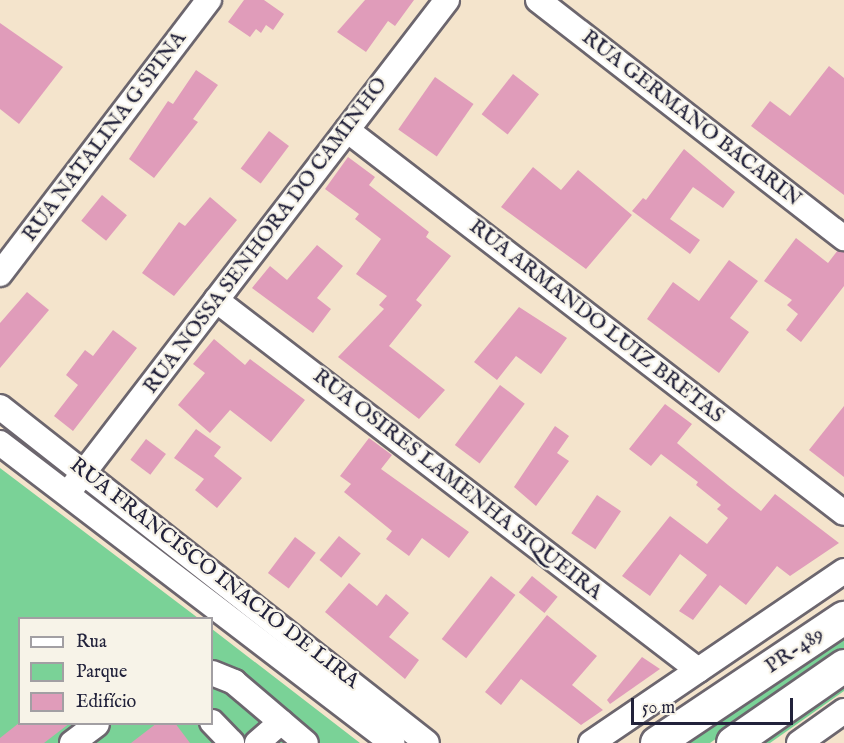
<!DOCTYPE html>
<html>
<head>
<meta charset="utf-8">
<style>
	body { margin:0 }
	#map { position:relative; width:844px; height:743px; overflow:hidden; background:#f4e4cc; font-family:"IM FELL English",serif }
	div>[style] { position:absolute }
	.green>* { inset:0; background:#7ad297 }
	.building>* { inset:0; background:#e09cba; transform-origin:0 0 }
	.roads { filter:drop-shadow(2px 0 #6c666e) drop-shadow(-2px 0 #6c666e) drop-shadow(0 2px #6c666e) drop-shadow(0 -2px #6c666e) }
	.minor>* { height:24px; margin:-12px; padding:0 12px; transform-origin:12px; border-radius:12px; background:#fff }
	.major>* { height:32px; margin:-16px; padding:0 16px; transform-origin:16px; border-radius:16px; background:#fff }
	span { translate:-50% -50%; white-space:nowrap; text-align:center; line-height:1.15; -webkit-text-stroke:4.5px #f7f3e8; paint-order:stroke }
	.street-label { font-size:21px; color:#22223b }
	.legend { position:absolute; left:18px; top:617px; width:195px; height:108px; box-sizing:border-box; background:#f7f3e8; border:2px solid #a29fa3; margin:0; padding:8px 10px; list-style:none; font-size:18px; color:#22223b }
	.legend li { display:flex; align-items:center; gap:12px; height:30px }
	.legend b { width:30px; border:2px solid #a29fa3 }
	.scale { position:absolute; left:631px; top:698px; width:162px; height:27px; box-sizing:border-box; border:3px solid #22223b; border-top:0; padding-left:8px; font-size:18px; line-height:21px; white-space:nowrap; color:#22223b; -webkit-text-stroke:4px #f7f3e8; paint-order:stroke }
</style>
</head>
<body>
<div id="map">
	<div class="green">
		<div style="clip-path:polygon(0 468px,198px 618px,20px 618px,20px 724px,212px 724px,212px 629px,360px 743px,0 743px)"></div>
		<div style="clip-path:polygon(844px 631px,844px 648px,710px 743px,678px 743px)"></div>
		<div style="clip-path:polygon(844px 669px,844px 691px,770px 743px,744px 743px)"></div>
	</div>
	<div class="building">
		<div style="clip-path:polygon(244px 0,264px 0,284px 14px,273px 30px,266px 25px,261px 33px,256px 29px,250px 37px,228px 22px)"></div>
		<div style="clip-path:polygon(365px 0,414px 0,395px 26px,388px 21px,366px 52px,337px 32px)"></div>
		<div style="clip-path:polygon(0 23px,63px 67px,19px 124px,0 109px)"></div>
		<div style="clip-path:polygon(829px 66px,844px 78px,844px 195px,751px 126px,770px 101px,790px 116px)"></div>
		<div style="clip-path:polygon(196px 70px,218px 85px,193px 119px,198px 122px,154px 178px,129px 159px,168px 101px,173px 104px)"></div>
		<div style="left:513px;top:74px;width:33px;height:51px;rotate:38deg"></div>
		<div style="left:435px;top:77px;width:47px;height:64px;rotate:35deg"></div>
		<div style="left:269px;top:131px;width:25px;height:47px;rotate:37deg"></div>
		<div style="clip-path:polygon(684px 149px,735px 192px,723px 208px,693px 187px,670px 219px,700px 240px,690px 254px,632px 211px,643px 198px,646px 200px)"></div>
		<div style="clip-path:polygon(348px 157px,375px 177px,369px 185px,429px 232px,426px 237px,451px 256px,416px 300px,422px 305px,389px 346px,445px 390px,419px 419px,338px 357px,384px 309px,379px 305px,387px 296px,356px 274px,381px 239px,355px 219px,359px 214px,325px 189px)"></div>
		<div style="clip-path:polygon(533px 167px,561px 190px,578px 170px,632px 215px,586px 269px,501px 207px)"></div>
		<div style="left:102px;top:195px;width:32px;height:33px;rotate:39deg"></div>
		<div style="clip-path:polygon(210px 197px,237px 220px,174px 296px,142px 273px,179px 222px,185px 226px)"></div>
		<div style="clip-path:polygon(796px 238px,828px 263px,838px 250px,844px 252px,844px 286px,801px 342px,786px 330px,798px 314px,787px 305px,792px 300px,764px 281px)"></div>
		<div style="clip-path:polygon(317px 245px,343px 266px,317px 298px,331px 309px,313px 333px,252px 288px,270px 266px,287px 280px)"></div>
		<div style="clip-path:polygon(729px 260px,758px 281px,730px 318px,749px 332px,719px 373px,647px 319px,673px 282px,699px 301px)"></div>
		<div style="clip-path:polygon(27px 292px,49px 310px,0 368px,0 323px)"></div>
		<div style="clip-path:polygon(519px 307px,567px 338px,541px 374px,516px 356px,497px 380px,474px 362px)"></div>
		<div style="clip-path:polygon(113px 330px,137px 348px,73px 431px,54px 416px,78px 385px,66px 375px,85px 350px,93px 356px)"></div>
		<div style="clip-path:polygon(214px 339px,245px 365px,250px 359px,305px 400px,271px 442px,230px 410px,210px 433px,178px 405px,205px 373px,193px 364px)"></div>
		<div style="left:500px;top:385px;width:31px;height:75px;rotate:37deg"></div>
		<div style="clip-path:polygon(665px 404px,692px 424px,677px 443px,728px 485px,761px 511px,775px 494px,839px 543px,790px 576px,777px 566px,746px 605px,720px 585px,693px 620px,679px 611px,707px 575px,680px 554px,650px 596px,622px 576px,670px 516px,707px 544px,728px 518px,717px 509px,721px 505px,696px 485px,698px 482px,661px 454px,651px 466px,629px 449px)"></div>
		<div style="clip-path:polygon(844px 406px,844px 477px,809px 450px)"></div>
		<div style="clip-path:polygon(555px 426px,569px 436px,557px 453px,569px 461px,536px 506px,514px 487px)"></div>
		<div style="clip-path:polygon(196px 429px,221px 447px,214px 456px,242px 478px,217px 508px,195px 490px,204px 479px,174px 458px)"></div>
		<div style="clip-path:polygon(369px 438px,392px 455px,381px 469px,469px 532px,449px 558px,422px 538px,409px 556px,386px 539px,392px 531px,344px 492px,351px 484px,340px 476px)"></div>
		<div style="left:146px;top:439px;width:25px;height:26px;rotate:37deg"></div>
		<div style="left:597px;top:495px;width:29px;height:46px;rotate:34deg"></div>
		<div style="left:339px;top:536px;width:28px;height:31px;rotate:39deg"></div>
		<div style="left:295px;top:537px;width:26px;height:45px;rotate:37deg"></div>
		<div style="left:491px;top:576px;width:31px;height:80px;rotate:38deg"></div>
		<div style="left:532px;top:576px;width:33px;height:21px;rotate:39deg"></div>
		<div style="clip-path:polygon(349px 583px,377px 606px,386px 594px,409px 613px,389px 637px,419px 660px,405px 679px,325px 612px)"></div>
		<div style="clip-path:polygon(547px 615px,597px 656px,572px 685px,603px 710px,581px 725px,521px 679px,501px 705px,485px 692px)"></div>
		<div style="clip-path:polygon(642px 657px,660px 669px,610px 704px,607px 700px)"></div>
		<div style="clip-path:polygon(19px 723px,70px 723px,44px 743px,0 743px,0 738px)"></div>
		<div style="clip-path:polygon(157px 723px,175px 723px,190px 743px,131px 743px)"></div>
	</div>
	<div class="roads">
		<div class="minor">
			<div style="left:538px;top:0;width:388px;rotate:37.9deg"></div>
			<div style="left:347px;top:130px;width:627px;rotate:37.62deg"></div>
			<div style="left:0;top:274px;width:345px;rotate:-52.7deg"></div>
			<div style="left:216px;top:300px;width:608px;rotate:37.51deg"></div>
			<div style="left:0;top:407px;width:543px;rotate:38.2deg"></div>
			<div style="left:0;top:443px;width:494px;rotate:37.4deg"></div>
			<div style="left:68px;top:493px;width:622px;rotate:-52.45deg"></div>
			<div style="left:212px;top:673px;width:24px;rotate:22deg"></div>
			<div style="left:234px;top:682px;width:94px;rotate:40.3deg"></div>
			<div style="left:212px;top:722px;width:29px;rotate:46deg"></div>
			<div style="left:72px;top:743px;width:31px;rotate:-37deg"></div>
			<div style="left:257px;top:743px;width:32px;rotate:-41deg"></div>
			<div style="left:591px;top:743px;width:306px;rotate:-34.2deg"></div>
			<div style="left:799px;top:743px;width:55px;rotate:-35.4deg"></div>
		</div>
		<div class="major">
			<div style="left:657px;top:743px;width:225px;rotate:-33.8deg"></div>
			<div style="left:733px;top:743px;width:135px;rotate:-34.7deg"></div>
		</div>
	</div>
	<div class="street-label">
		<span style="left:691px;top:119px;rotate:38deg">RUA GERMANO BACARIN</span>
		<span style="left:105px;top:137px;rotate:-53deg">RUA NATALINA G SPINA</span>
		<span style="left:266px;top:236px;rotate:-53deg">RUA NOSSA SENHORA DO CAMINHO</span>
		<span style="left:596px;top:322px;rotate:38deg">RUA ARMANDO LUIZ BRETAS</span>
		<span style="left:457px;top:485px;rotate:38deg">RUA OSIRES LAMENHA SIQUEIRA</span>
		<span style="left:214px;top:574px;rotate:38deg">RUA FRANCISCO INACIO DE LIRA</span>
		<span style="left:795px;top:651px;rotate:-34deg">PR-489</span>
	</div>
	<ul class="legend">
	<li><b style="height:8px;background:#fff"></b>Rua</li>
	<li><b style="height:16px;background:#7ad297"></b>Parque</li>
	<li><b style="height:16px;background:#e09cba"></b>Edifício</li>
	</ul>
	<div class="scale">50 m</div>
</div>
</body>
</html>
